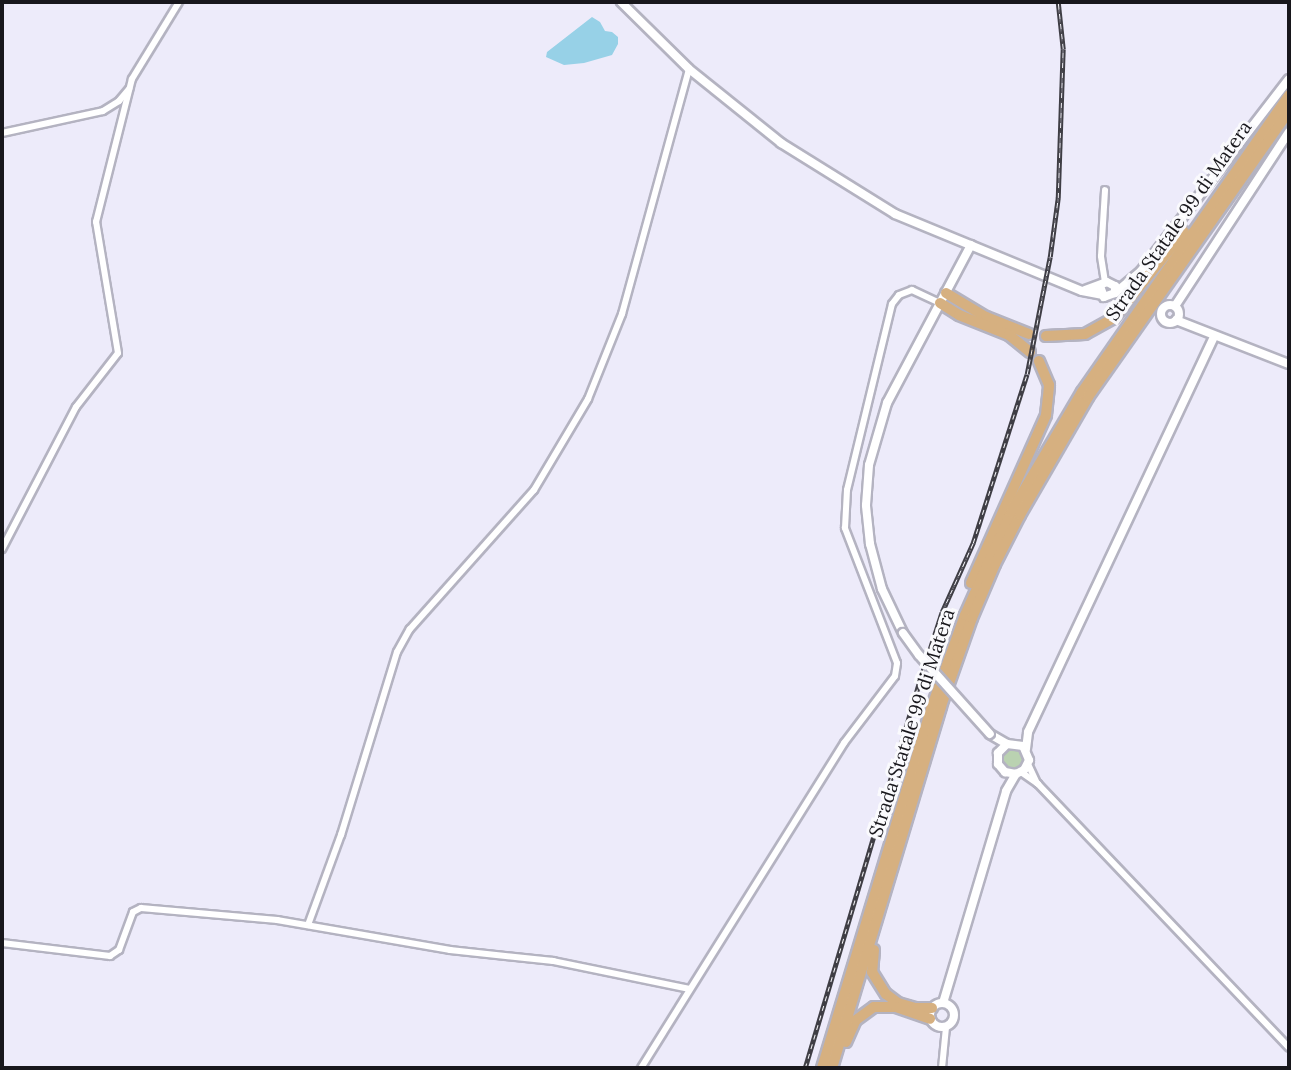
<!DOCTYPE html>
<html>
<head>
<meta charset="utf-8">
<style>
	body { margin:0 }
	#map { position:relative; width:1291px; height:1070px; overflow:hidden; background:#edebfa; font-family:Lora,serif }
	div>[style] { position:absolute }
	.green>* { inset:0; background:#bad2b1 }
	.round { border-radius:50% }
	.water>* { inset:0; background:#97d1e7 }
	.roads { filter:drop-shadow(2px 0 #b4b3c1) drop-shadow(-2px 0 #b4b3c1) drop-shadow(0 2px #b4b3c1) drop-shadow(0 -2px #b4b3c1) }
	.minor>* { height:6px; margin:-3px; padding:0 3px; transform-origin:3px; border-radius:3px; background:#fff }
	.tertiary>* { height:8px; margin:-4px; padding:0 4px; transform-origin:4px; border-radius:4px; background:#fff }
	.tertiary>.ring { margin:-4px; padding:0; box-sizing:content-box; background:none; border:8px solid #fff; border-radius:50% }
	.trunk>* { height:10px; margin:-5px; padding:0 5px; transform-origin:5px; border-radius:5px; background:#d6b080 }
	.rail>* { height:4.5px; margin-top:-2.25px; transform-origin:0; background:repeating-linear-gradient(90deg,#fafafd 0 5px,#3f3e45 0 10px); box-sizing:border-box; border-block:2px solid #3f3e45 }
	.bridges { filter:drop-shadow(2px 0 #b4b3c1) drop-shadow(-2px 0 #b4b3c1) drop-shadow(0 2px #b4b3c1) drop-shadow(0 -2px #b4b3c1) }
	.tertiary-bridge>* { height:8px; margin:-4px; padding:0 4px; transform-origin:4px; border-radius:4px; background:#fff }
	span { translate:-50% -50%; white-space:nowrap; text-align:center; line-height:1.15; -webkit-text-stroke:6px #fafafd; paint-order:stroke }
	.street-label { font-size:19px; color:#18171c }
	.frame { position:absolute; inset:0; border:4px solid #18171c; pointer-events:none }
</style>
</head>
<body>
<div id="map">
	<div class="green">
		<div class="round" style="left:1002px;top:747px;width:22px;height:22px"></div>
	</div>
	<div class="water">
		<div style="clip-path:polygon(592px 17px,600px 22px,605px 31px,612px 32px,618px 37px,618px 44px,612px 55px,584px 63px,564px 65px,546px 57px,547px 52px)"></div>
	</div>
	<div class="roads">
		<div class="minor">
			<div style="left:2px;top:133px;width:103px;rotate:-12.3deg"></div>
			<div style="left:103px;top:111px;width:19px;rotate:-32deg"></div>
			<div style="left:119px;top:101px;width:16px;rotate:-50deg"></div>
			<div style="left:1105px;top:282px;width:26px;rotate:-99deg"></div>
			<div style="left:1101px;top:256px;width:66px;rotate:-86.5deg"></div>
			<div style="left:2px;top:549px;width:160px;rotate:-62.5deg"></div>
			<div style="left:76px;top:407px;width:68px;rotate:-52.1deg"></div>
			<div style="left:118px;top:353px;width:133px;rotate:-99.5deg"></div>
			<div style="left:96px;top:222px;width:147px;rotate:-75.9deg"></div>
			<div style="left:132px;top:79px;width:90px;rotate:-58.6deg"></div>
			<div style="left:1028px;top:764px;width:21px;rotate:65deg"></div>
			<div style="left:1021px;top:772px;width:21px;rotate:35deg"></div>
			<div style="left:1038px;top:784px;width:364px;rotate:46.4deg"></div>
			<div style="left:308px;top:925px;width:96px;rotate:-69.9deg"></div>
			<div style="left:341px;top:835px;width:191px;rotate:-73deg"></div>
			<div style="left:397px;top:652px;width:26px;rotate:-61deg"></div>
			<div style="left:410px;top:629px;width:186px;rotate:-48.3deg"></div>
			<div style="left:534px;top:490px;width:106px;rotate:-59.3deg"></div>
			<div style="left:588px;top:399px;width:92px;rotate:-68.2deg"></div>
			<div style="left:622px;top:314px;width:254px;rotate:-74.7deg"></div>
			<div style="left:2px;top:943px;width:109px;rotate:6.9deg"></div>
			<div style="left:110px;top:956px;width:11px;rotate:-34deg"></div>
			<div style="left:119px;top:950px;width:40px;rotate:-69.8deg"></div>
			<div style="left:133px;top:912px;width:9px;rotate:-27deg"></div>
			<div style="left:141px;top:908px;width:137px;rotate:5deg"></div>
			<div style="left:277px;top:920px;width:176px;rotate:9.8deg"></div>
			<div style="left:450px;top:950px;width:104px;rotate:6.1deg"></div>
			<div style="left:553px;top:961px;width:139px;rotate:11.6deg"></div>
			<div style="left:641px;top:1068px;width:383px;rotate:-58deg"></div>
			<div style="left:844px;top:743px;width:84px;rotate:-52.7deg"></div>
			<div style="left:895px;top:676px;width:13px;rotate:-81deg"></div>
			<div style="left:897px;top:663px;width:145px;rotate:-111.1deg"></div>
			<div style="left:845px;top:528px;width:38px;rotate:-87deg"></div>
			<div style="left:847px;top:490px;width:191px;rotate:-76.4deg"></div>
			<div style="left:892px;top:304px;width:11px;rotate:-52deg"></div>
			<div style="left:899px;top:295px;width:14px;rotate:-21deg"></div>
			<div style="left:912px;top:290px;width:31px;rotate:25deg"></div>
			<div style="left:942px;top:1068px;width:41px;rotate:-84.4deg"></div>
		</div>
		<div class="tertiary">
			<div style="left:621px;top:2px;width:95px;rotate:44.6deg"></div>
			<div style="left:689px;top:69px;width:118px;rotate:38.8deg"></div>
			<div style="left:781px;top:143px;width:134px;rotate:31.9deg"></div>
			<div style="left:895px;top:214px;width:202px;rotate:22.4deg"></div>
			<div style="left:1082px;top:291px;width:20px;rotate:11deg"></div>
			<div style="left:1085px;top:290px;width:23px;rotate:-20deg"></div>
			<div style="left:1107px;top:282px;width:9px;rotate:27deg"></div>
			<div style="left:1115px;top:286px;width:7px;rotate:90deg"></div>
			<div style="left:1115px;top:293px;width:12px;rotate:160deg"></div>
			<div style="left:1104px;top:297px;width:12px;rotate:-110deg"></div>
			<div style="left:1115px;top:293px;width:34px;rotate:-40deg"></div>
			<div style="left:1141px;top:271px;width:242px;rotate:-52.4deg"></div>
			<div class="ring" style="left:1161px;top:305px;width:10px;height:10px"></div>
			<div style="left:1175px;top:306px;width:208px;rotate:-56.8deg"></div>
			<div style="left:1176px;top:320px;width:121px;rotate:21.3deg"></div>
			<div style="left:903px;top:633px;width:49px;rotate:-115.5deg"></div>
			<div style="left:882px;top:589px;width:47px;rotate:-104.9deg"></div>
			<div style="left:870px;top:544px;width:39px;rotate:-96deg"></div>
			<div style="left:866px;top:505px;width:40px;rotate:-85.7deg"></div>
			<div style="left:869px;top:465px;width:65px;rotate:-73.8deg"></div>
			<div style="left:887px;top:403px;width:179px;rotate:-62deg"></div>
			<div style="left:1007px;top:744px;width:13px;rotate:135deg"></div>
			<div style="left:998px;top:753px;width:11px;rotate:90deg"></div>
			<div style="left:998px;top:764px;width:11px;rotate:49deg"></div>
			<div style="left:1005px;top:772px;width:11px;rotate:10deg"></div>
			<div style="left:1026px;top:749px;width:17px;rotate:-83deg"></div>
			<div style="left:1028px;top:732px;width:437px;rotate:-64.8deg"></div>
			<div class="ring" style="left:930px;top:1003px;width:16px;height:16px"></div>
			<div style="left:943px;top:1003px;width:221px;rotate:-73.4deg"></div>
			<div style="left:1006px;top:791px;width:20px;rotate:-60deg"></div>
			<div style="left:1016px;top:774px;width:9px;rotate:-27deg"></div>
			<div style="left:1024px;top:770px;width:11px;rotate:-63deg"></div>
			<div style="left:1029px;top:760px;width:15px;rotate:-113deg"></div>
			<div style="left:1023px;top:746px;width:16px;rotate:-173deg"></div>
			<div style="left:1007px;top:744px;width:20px;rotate:-150deg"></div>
		</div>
		<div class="trunk">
			<div style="left:946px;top:293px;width:47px;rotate:31deg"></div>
			<div style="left:986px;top:317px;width:46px;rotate:21.6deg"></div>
			<div style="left:940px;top:303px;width:22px;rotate:32deg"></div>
			<div style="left:959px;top:315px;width:54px;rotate:21.8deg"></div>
			<div style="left:1009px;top:335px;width:27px;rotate:39deg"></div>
			<div style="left:1046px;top:336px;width:39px;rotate:-3deg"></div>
			<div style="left:1085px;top:334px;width:33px;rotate:-29deg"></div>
			<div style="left:1114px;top:318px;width:111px;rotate:-50.9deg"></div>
			<div style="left:971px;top:583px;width:184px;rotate:-65.9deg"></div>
			<div style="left:1046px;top:415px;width:30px;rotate:-84deg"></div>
			<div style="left:1049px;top:385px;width:26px;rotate:-113deg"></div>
			<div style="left:874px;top:950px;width:22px;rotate:95deg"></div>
			<div style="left:872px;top:972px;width:26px;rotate:58deg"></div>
			<div style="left:886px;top:994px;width:15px;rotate:37deg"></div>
			<div style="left:898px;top:1003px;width:18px;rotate:16deg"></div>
			<div style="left:915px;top:1008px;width:17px"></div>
			<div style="left:846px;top:1042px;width:24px;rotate:-66deg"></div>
			<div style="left:856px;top:1020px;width:22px;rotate:-36deg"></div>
			<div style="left:874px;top:1007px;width:22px"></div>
			<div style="left:896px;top:1007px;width:36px;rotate:19deg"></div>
			<div style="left:822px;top:1068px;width:375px;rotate:-73.1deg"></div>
			<div style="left:931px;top:709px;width:100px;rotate:-70.1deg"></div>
			<div style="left:965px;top:615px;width:113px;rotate:-65.9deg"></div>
			<div style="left:1011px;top:512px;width:139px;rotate:-59.4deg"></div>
			<div style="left:1082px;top:392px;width:362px;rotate:-55.1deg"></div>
			<div style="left:832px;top:1068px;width:378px;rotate:-73.2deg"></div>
			<div style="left:941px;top:706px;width:93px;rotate:-70.6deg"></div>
			<div style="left:972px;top:618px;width:59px;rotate:-66.9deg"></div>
			<div style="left:995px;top:564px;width:55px;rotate:-63deg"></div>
			<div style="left:1020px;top:515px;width:136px;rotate:-60deg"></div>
			<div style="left:1088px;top:397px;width:350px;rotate:-54.9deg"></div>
		</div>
	</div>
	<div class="rail">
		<div style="left:805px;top:1068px;width:405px;rotate:-73.5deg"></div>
		<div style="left:920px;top:680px;width:71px;rotate:-72.1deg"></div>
		<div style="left:942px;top:612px;width:76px;rotate:-65.8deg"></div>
		<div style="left:973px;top:543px;width:177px;rotate:-72.3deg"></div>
		<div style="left:1027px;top:374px;width:119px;rotate:-78.9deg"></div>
		<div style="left:1050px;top:257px;width:60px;rotate:-82.3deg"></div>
		<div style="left:1058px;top:198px;width:149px;rotate:-88.1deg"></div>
		<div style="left:1063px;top:49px;width:47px;rotate:-96.1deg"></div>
	</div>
	<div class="bridges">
		<div class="tertiary-bridge">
			<div style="left:903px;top:633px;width:27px;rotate:54deg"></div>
			<div style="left:919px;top:655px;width:106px;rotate:48.1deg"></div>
		</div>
	</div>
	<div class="street-label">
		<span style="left:1179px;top:221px;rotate:-55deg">Strada Statale 99 di Matera</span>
		<span style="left:912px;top:723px;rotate:-72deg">Strada Statale 99 di Matera</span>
	</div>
	<div class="frame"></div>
</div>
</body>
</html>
